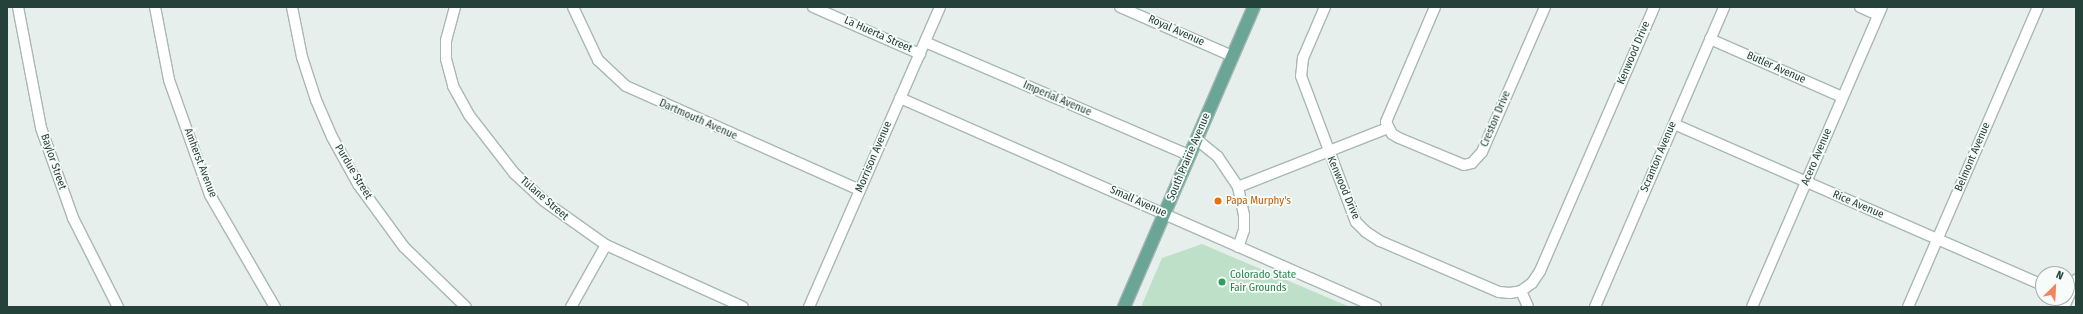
<!DOCTYPE html>
<html>
<head>
<meta charset="utf-8">
<style>
	body { margin:0 }
	#map { position:relative; width:2083px; height:314px; overflow:hidden; background:#e6efeb; font-family:"Fira Sans Condensed",sans-serif }
	div>[style] { position:absolute }
	.green>* { inset:0; background:#bfe0c8 }
	.roads { filter:drop-shadow(1px 0 #a8b8b2) drop-shadow(-1px 0 #a8b8b2) drop-shadow(0 1px #a8b8b2) drop-shadow(0 -1px #a8b8b2) }
	.minor>* { height:10px; margin:-5px; padding:0 5px; transform-origin:5px; border-radius:5px; background:#fff }
	.major>* { height:12px; margin:-6px; padding:0 6px; transform-origin:6px; border-radius:6px; background:#6aa596 }
	.dots>* { width:11px; height:11px; translate:-50% -50%; box-sizing:border-box; border:2px solid #f7fbf9; border-radius:50% }
	span { translate:-50% -50%; white-space:nowrap; text-align:center; line-height:1.15; -webkit-text-stroke:3.5px #f7fbf9; paint-order:stroke }
	.street-label { font-size:11px; color:#24423a }
	.food-label { font-size:11px; color:#c56008 }
	.left { translate:0 -50%; text-align:left }
	.leisure-label { font-size:11px; color:#27864d }
	.frame { position:absolute; inset:0; border:8px solid #24423a; pointer-events:none }
	.north { position:absolute; left:2035px; top:266px; width:40px; height:40px; box-sizing:border-box; background:#f7fbf9; border:1px solid #a3b1ad; border-radius:50%; rotate:24deg; font-size:11px; font-weight:700; line-height:16px; text-align:center; color:#24423a }
	.north::after { content:''; display:block; margin:auto; width:14px; height:18px; background:#f4845f; clip-path:polygon(50% 0,100% 100%,50% 72%,0 100%) }
</style>
</head>
<body>
<div id="map">
	<div class="green">
		<div style="clip-path:polygon(1202px 244px,1350px 307px,1141px 307px,1162px 258px)"></div>
	</div>
	<div class="roads">
		<div class="minor">
			<div style="left:18px;top:7px;width:123px;rotate:79.2deg"></div>
			<div style="left:41px;top:128px;width:96px;rotate:70.4deg"></div>
			<div style="left:73px;top:218px;width:100px;rotate:63.2deg"></div>
			<div style="left:155px;top:7px;width:74px;rotate:79.1deg"></div>
			<div style="left:169px;top:80px;width:122px;rotate:70.4deg"></div>
			<div style="left:210px;top:195px;width:129px;rotate:59.9deg"></div>
			<div style="left:292px;top:7px;width:51px;rotate:78.7deg"></div>
			<div style="left:302px;top:57px;width:45px;rotate:72deg"></div>
			<div style="left:316px;top:100px;width:40px;rotate:66.6deg"></div>
			<div style="left:332px;top:137px;width:54px;rotate:61deg"></div>
			<div style="left:358px;top:184px;width:78px;rotate:53.9deg"></div>
			<div style="left:404px;top:247px;width:86px;rotate:44.1deg"></div>
			<div style="left:455px;top:7px;width:34px;rotate:105deg"></div>
			<div style="left:446px;top:40px;width:19px;rotate:90deg"></div>
			<div style="left:446px;top:59px;width:28px;rotate:75deg"></div>
			<div style="left:453px;top:86px;width:33px;rotate:61deg"></div>
			<div style="left:469px;top:115px;width:73px;rotate:52.2deg"></div>
			<div style="left:514px;top:173px;width:41px;rotate:43deg"></div>
			<div style="left:544px;top:201px;width:76px;rotate:35.4deg"></div>
			<div style="left:606px;top:245px;width:150px;rotate:24.3deg"></div>
			<div style="left:573px;top:7px;width:59px;rotate:64.7deg"></div>
			<div style="left:598px;top:60px;width:38px;rotate:43deg"></div>
			<div style="left:626px;top:86px;width:256px;rotate:24deg"></div>
			<div style="left:813px;top:7px;width:117px;rotate:23.7deg"></div>
			<div style="left:1120px;top:7px;width:122px;rotate:23.6deg"></div>
			<div style="left:1325px;top:7px;width:56px;rotate:113.3deg"></div>
			<div style="left:1303px;top:58px;width:18px;rotate:96deg"></div>
			<div style="left:1301px;top:76px;width:156px;rotate:69.4deg"></div>
			<div style="left:1356px;top:222px;width:14px;rotate:45deg"></div>
			<div style="left:1366px;top:232px;width:17px;rotate:33deg"></div>
			<div style="left:1380px;top:241px;width:129px;rotate:23.2deg"></div>
			<div style="left:1499px;top:292px;width:11px;rotate:5deg"></div>
			<div style="left:1510px;top:293px;width:11px;rotate:-10deg"></div>
			<div style="left:1521px;top:291px;width:17px;rotate:66deg"></div>
			<div style="left:1435px;top:7px;width:125px;rotate:113.1deg"></div>
			<div style="left:1386px;top:122px;width:13px;rotate:63deg"></div>
			<div style="left:1392px;top:134px;width:8px;rotate:30deg"></div>
			<div style="left:1399px;top:138px;width:70px;rotate:22.6deg"></div>
			<div style="left:1464px;top:165px;width:8px;rotate:-14deg"></div>
			<div style="left:1472px;top:163px;width:15px;rotate:-48deg"></div>
			<div style="left:1482px;top:152px;width:158px;rotate:-66.5deg"></div>
			<div style="left:1860px;top:7px;width:20px;rotate:24deg"></div>
			<div style="left:1710px;top:39px;width:144px;rotate:23.7deg"></div>
			<div style="left:925px;top:42px;width:287px;rotate:23.2deg"></div>
			<div style="left:900px;top:98px;width:520px;rotate:23.71deg"></div>
			<div style="left:1674px;top:124px;width:403px;rotate:23.6deg"></div>
			<div style="left:1196px;top:139px;width:28px;rotate:39deg"></div>
			<div style="left:1218px;top:157px;width:36px;rotate:56deg"></div>
			<div style="left:1238px;top:187px;width:29px;rotate:78deg"></div>
			<div style="left:1244px;top:215px;width:15px;rotate:90deg"></div>
			<div style="left:1244px;top:230px;width:18px;rotate:109deg"></div>
			<div style="left:1238px;top:187px;width:161px;rotate:-21.5deg"></div>
			<div style="left:1521px;top:291px;width:14px;rotate:-36deg"></div>
			<div style="left:1532px;top:283px;width:14px;rotate:-56deg"></div>
			<div style="left:1540px;top:271px;width:288px;rotate:-66.6deg"></div>
			<div style="left:571px;top:307px;width:71px;rotate:-60.6deg"></div>
			<div style="left:809px;top:307px;width:327px;rotate:-66.4deg"></div>
			<div style="left:1595px;top:307px;width:327px;rotate:-66.7deg"></div>
			<div style="left:1752px;top:307px;width:327px;rotate:-66.6deg"></div>
			<div style="left:1908px;top:307px;width:327px;rotate:-66.6deg"></div>
			<div style="left:2064px;top:307px;width:30px;rotate:-66deg"></div>
		</div>
		<div class="major">
			<div style="left:1124px;top:307px;width:327px;rotate:-66.6deg"></div>
		</div>
	</div>
	<div class="dots">
		<div style="left:1218px;top:201px;background:#e8710a"></div>
		<div style="left:1222px;top:282px;background:#2e9e5b"></div>
	</div>
	<div class="street-label">
		<span style="left:1176px;top:31px;rotate:24deg">Royal Avenue</span>
		<span style="left:878px;top:35px;rotate:24deg">La Huerta Street</span>
		<span style="left:1634px;top:53px;rotate:-67deg">Kenwood Drive</span>
		<span style="left:1776px;top:68px;rotate:24deg">Butler Avenue</span>
		<span style="left:1057px;top:99px;rotate:23deg">Imperial Avenue</span>
		<span style="left:1496px;top:119px;rotate:-67deg">Creston Drive</span>
		<span style="left:698px;top:120px;rotate:24deg">Dartmouth Avenue</span>
		<span style="left:874px;top:157px;rotate:-67deg">Morrison Avenue</span>
		<span style="left:1189px;top:157px;rotate:-67deg">South Prairie Avenue</span>
		<span style="left:1659px;top:157px;rotate:-67deg">Scranton Avenue</span>
		<span style="left:1817px;top:157px;rotate:-67deg">Acero Avenue</span>
		<span style="left:1973px;top:157px;rotate:-67deg">Belmont Avenue</span>
		<span style="left:53px;top:162px;rotate:71deg">Baylor Street</span>
		<span style="left:200px;top:163px;rotate:69deg">Amherst Avenue</span>
		<span style="left:353px;top:172px;rotate:59deg">Purdue Street</span>
		<span style="left:1343px;top:188px;rotate:67deg">Kenwood Drive</span>
		<span style="left:544px;top:199px;rotate:41deg">Tulane Street</span>
		<span style="left:1138px;top:202px;rotate:24deg">Small Avenue</span>
		<span style="left:1858px;top:205px;rotate:23deg">Rice Avenue</span>
	</div>
	<div class="food-label">
		<span class="left" style="left:1226px;top:201px">Papa Murphy's</span>
	</div>
	<div class="leisure-label">
		<span class="left" style="left:1230px;top:282px">Colorado State<br>Fair Grounds</span>
	</div>
	<div class="frame"></div>
	<div class="north">N</div>
</div>
</body>
</html>
